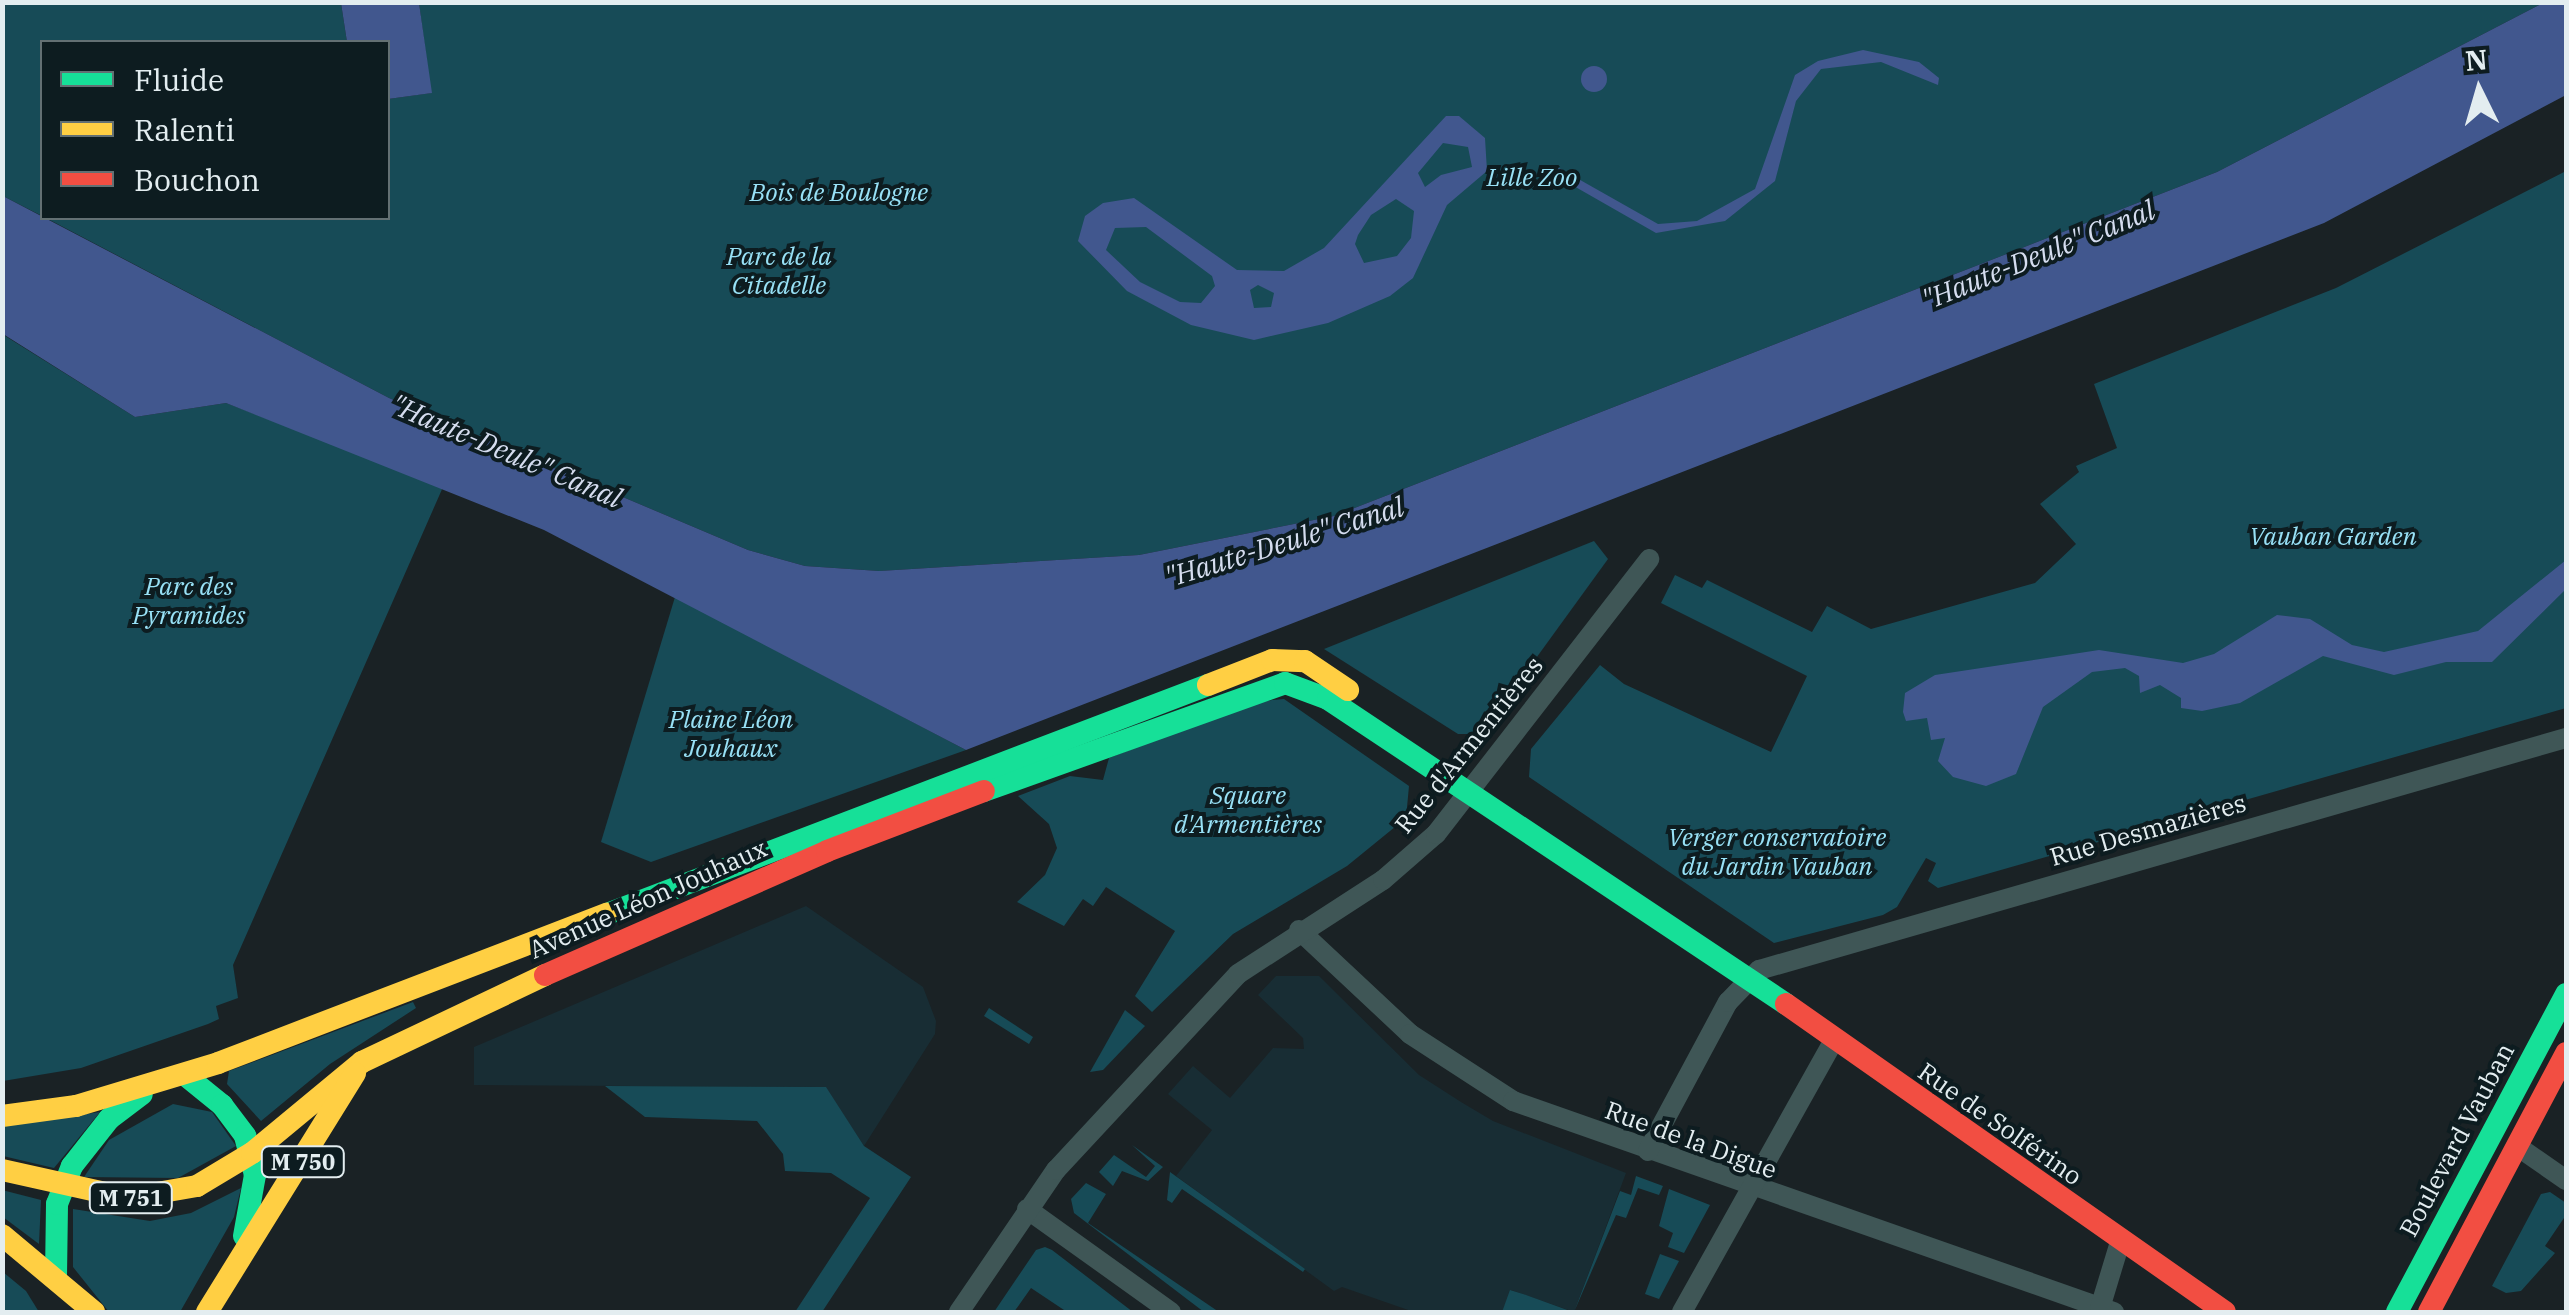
<!DOCTYPE html>
<html>
<head>
<meta charset="utf-8">
<style>
	body { margin:0 }
	#map { position:relative; width:2569px; height:1315px; overflow:hidden; background:#1a2225; font-family:"IBM Plex Serif",serif }
	div>[style] { position:absolute }
	.built>* { inset:0; background:#182d34 }
	.green>* { inset:0; background:#174b57 }
	.water>* { inset:0; background:#41578e }
	.round { border-radius:50% }
	.street>* { height:20px; margin:-10px; padding:0 10px; transform-origin:10px; border-radius:10px; background:#3f5656 }
	.fast>* { height:22px; margin:-11px; padding:0 11px; transform-origin:11px; border-radius:11px; background:#16e098 }
	.slow>* { height:22px; margin:-11px; padding:0 11px; transform-origin:11px; border-radius:11px; background:#ffcf43 }
	.jam>* { height:22px; margin:-11px; padding:0 11px; transform-origin:11px; border-radius:11px; background:#f24e42 }
	span { translate:-50% -50%; white-space:nowrap; text-align:center; line-height:1.15; -webkit-text-stroke:8px #0d1c20; paint-order:stroke }
	.shield-label span { padding:2px 8px; background:#0d1c20; border:2px solid; border-radius:8px; -webkit-text-stroke-width:0 }
	.shield-label { font-size:22px; color:#e3edf0; font-weight:700 }
	.park-label { font-size:25px; color:#98e1f6; font-style:italic }
	.street-label { font-size:25px; color:#e3edf0 }
	.water-label { font-size:28px; color:#d5ddef; font-style:italic }
	.frame { position:absolute; inset:0; border:5px solid #e3edf0; pointer-events:none }
	.legend { position:absolute; left:40px; top:40px; width:350px; height:180px; box-sizing:border-box; background:#0d1c20; border:2px solid #637073; margin:0; padding:12px 18px; list-style:none; font-size:30px; color:#e3edf0 }
	.legend li { display:flex; align-items:center; gap:20px; height:50px }
	.legend b { width:50px; border:2px solid #637073 }
	.north { position:absolute; left:2429px; top:40px; width:100px; height:100px; -webkit-text-stroke:8px #0d1c20; paint-order:stroke; rotate:355deg; font-size:28px; font-weight:700; line-height:40px; text-align:center; color:#e3edf0 }
	.north::after { content:''; display:block; margin:auto; width:35px; height:45px; background:#e3edf0; clip-path:polygon(50% 0,100% 100%,50% 72%,0 100%) }
</style>
</head>
<body>
<div id="map">
	<div class="built">
		<div style="clip-path:polygon(806px 906px,923px 987px,936px 1021px,935px 1034px,864px 1146px,825px 1087px,474px 1085px,474px 1047px)"></div>
		<div style="clip-path:polygon(1276px 976px,1319px 976px,1419px 1075px,1461px 1102px,1493px 1121px,1626px 1173px,1574px 1312px,1511px 1290px,1502px 1312px,1414px 1312px,1342px 1287px,1334px 1291px,1176px 1176px,1212px 1130px,1168px 1094px,1193px 1066px,1230px 1098px,1273px 1048px,1304px 1049px,1303px 1038px,1258px 995px)"></div>
	</div>
	<div class="green">
		<div style="clip-path:polygon(2px 3px,341px 3px,347px 42px,42px 42px,42px 216px,3px 196px)"></div>
		<div style="clip-path:polygon(419px 3px,2543px 3px,2217px 172px,1334px 516px,1139px 555px,879px 571px,805px 566px,748px 550px,389px 398px,46px 218px,388px 218px,388px 99px,431px 93px)"></div>
		<div style="clip-path:polygon(2566px 171px,2566px 708px,1938px 888px,1928px 881px,1936px 863px,1926px 858px,1897px 907px,1883px 915px,1774px 943px,1529px 777px,1531px 749px,1600px 665px,1624px 684px,1771px 752px,1807px 676px,1661px 603px,1675px 575px,1702px 588px,1707px 580px,1812px 632px,1827px 606px,1871px 629px,2035px 583px,2076px 544px,2040px 504px,2079px 472px,2076px 466px,2117px 448px,2094px 384px,2336px 288px)"></div>
		<div style="clip-path:polygon(2px 334px,135px 417px,226px 403px,443px 487px,233px 965px,238px 998px,216px 1006px,219px 1019px,208px 1024px,81px 1068px,3px 1081px)"></div>
		<div style="clip-path:polygon(1594px 541px,1608px 559px,1481px 734px,1458px 734px,1324px 649px)"></div>
		<div style="clip-path:polygon(675px 597px,966px 750px,651px 862px,601px 842px)"></div>
		<div style="clip-path:polygon(1284px 699px,1409px 786px,1406px 818px,1347px 866px,1233px 934px,1152px 1012px,1135px 996px,1175px 931px,1106px 887px,1093px 906px,1083px 899px,1064px 926px,1017px 902px,1045px 875px,1057px 848px,1049px 824px,1018px 796px,1070px 776px,1103px 780px,1109px 758px,1253px 702px)"></div>
		<div style="clip-path:polygon(413px 1002px,416px 1008px,330px 1064px,261px 1121px,227px 1084px,229px 1071px)"></div>
		<div style="clip-path:polygon(989px 1008px,1033px 1037px,1029px 1044px,984px 1016px)"></div>
		<div style="clip-path:polygon(1125px 1010px,1145px 1026px,1103px 1070px,1090px 1072px)"></div>
		<div style="clip-path:polygon(605px 1086px,826px 1087px,864px 1146px,911px 1177px,822px 1312px,795px 1312px,870px 1198px,831px 1173px,785px 1171px,783px 1154px,757px 1121px,645px 1117px)"></div>
		<div style="clip-path:polygon(173px 1104px,212px 1112px,236px 1146px,178px 1178px,84px 1177px,109px 1140px)"></div>
		<div style="clip-path:polygon(100px 1112px,54px 1168px,3px 1156px,2px 1126px)"></div>
		<div style="clip-path:polygon(1132px 1145px,1163px 1167px,1148px 1181px,1122px 1171px,1113px 1186px,1099px 1172px,1114px 1155px,1146px 1177px,1155px 1166px)"></div>
		<div style="clip-path:polygon(1170px 1172px,1305px 1269px,1303px 1272px,1182px 1189px,1172px 1203px,1167px 1200px)"></div>
		<div style="clip-path:polygon(1636px 1176px,1663px 1186px,1659px 1195px,1638px 1188px,1626px 1218px,1616px 1215px,1574px 1312px,1620px 1191px,1631px 1195px)"></div>
		<div style="clip-path:polygon(1086px 1183px,1106px 1194px,1088px 1223px,1219px 1312px,1204px 1312px,1074px 1213px,1071px 1199px)"></div>
		<div style="clip-path:polygon(241px 1188px,234px 1217px,180px 1312px,109px 1312px,73px 1267px,73px 1209px,150px 1221px,191px 1213px)"></div>
		<div style="clip-path:polygon(1669px 1189px,1710px 1205px,1684px 1253px,1668px 1247px,1673px 1233px,1659px 1226px)"></div>
		<div style="clip-path:polygon(2px 1190px,41px 1200px,39px 1244px,3px 1217px)"></div>
		<div style="clip-path:polygon(2550px 1192px,2566px 1203px,2566px 1215px,2545px 1246px,2555px 1253px,2521px 1291px,2506px 1293px,2492px 1286px,2541px 1194px)"></div>
		<div style="clip-path:polygon(1045px 1247px,1052px 1250px,1133px 1312px,1067px 1312px,1031px 1288px,1014px 1312px,994px 1312px,1036px 1250px)"></div>
		<div style="clip-path:polygon(1660px 1254px,1679px 1261px,1659px 1299px,1645px 1294px)"></div>
		<div style="clip-path:polygon(3px 1272px,26px 1291px,39px 1312px,3px 1312px)"></div>
		<div style="clip-path:polygon(1510px 1290px,1523px 1294px,1573px 1312px,1502px 1312px)"></div>
	</div>
	<div class="water">
		<div style="clip-path:polygon(341px 3px,419px 3px,432px 93px,388px 99px,388px 42px,347px 42px)"></div>
		<div style="clip-path:polygon(2543px 3px,2566px 3px,2566px 95px,2324px 223px,966px 750px,544px 530px,226px 403px,135px 417px,3px 334px,3px 196px,389px 398px,748px 550px,805px 566px,879px 571px,1139px 555px,1334px 516px,2217px 172px)"></div>
		<div style="clip-path:polygon(1863px 50px,1919px 62px,1939px 78px,1938px 85px,1881px 62px,1821px 69px,1796px 101px,1775px 181px,1725px 221px,1656px 233px,1551px 173px,1559px 168px,1658px 224px,1697px 221px,1755px 189px,1795px 75px,1818px 61px)"></div>
		<div class="round" style="left:1581px;top:66px;width:26px;height:26px"></div>
		<div style="clip-path:polygon(evenodd,1446px 116px,1459px 116px,1485px 138px,1487px 171px,1447px 205px,1413px 278px,1390px 296px,1328px 323px,1254px 340px,1191px 325px,1127px 291px,1078px 241px,1085px 216px,1103px 203px,1134px 198px,1237px 270px,1284px 271px,1324px 248px,1446px 116px,1443px 143px,1468px 147px,1472px 167px,1441px 175px,1425px 187px,1418px 173px,1443px 143px,1446px 116px,1396px 199px,1414px 211px,1411px 238px,1397px 256px,1364px 263px,1355px 244px,1358px 235px,1371px 215px,1396px 199px,1446px 116px,1146px 227px,1212px 276px,1215px 286px,1201px 303px,1180px 302px,1140px 282px,1106px 250px,1115px 228px,1146px 227px,1446px 116px,1258px 285px,1274px 293px,1271px 307px,1254px 308px,1250px 290px,1258px 285px)"></div>
		<div style="clip-path:polygon(2566px 560px,2566px 589px,2492px 662px,2446px 662px,2394px 675px,2323px 656px,2240px 703px,2202px 711px,2181px 708px,2181px 698px,2160px 685px,2140px 693px,2139px 676px,2125px 668px,2092px 672px,2043px 707px,2016px 774px,1986px 786px,1953px 777px,1938px 761px,1945px 738px,1931px 740px,1927px 718px,1906px 721px,1903px 712px,1905px 693px,1935px 675px,2099px 650px,2183px 663px,2214px 654px,2277px 615px,2310px 619px,2352px 645px,2384px 652px,2478px 631px)"></div>
	</div>
	<div class="street">
		<div style="left:1299px;top:930px;width:152px;rotate:43.1deg"></div>
		<div style="left:1410px;top:1034px;width:123px;rotate:33deg"></div>
		<div style="left:1513px;top:1101px;width:637px;rotate:19.35deg"></div>
		<div style="left:2517px;top:1146px;width:60px;rotate:34.8deg"></div>
		<div style="left:1648px;top:1151px;width:169px;rotate:-61.8deg"></div>
		<div style="left:1728px;top:1002px;width:45px;rotate:-45.9deg"></div>
		<div style="left:1759px;top:970px;width:840px;rotate:-16.04deg"></div>
		<div style="left:1027px;top:1209px;width:177px;rotate:35.6deg"></div>
		<div style="left:2100px;top:1308px;width:69px;rotate:-73.1deg"></div>
		<div style="left:959px;top:1312px;width:172px;rotate:-55.7deg"></div>
		<div style="left:1056px;top:1170px;width:267px;rotate:-47.1deg"></div>
		<div style="left:1238px;top:974px;width:173px;rotate:-33deg"></div>
		<div style="left:1383px;top:880px;width:70px;rotate:-41deg"></div>
		<div style="left:1436px;top:834px;width:348px;rotate:-52.2deg"></div>
		<div style="left:1682px;top:1312px;width:309px;rotate:-60.8deg"></div>
	</div>
	<div class="fast">
		<div style="left:984px;top:791px;width:320px;rotate:-19.7deg"></div>
		<div style="left:1285px;top:683px;width:46px;rotate:20.4deg"></div>
		<div style="left:1328px;top:699px;width:550px;rotate:33.66deg"></div>
		<div style="left:607px;top:914px;width:643px;rotate:-20.86deg"></div>
		<div style="left:185px;top:1075px;width:48px;rotate:39deg"></div>
		<div style="left:222px;top:1105px;width:39px;rotate:53deg"></div>
		<div style="left:245px;top:1136px;width:40px;rotate:75.6deg"></div>
		<div style="left:255px;top:1175px;width:62px;rotate:100.2deg"></div>
		<div style="left:56px;top:1276px;width:72px;rotate:-89.2deg"></div>
		<div style="left:57px;top:1204px;width:41px;rotate:-68.5deg"></div>
		<div style="left:72px;top:1166px;width:60px;rotate:-51.8deg"></div>
		<div style="left:109px;top:1119px;width:41px;rotate:-37.1deg"></div>
		<div style="left:2397px;top:1312px;width:360px;rotate:-62deg"></div>
	</div>
	<div class="slow">
		<div style="left:1208px;top:685px;width:69px;rotate:-21.3deg"></div>
		<div style="left:1272px;top:660px;width:33px;rotate:2deg"></div>
		<div style="left:1305px;top:661px;width:52px;rotate:34deg"></div>
		<div style="left:2px;top:1116px;width:75px;rotate:-7.7deg"></div>
		<div style="left:76px;top:1106px;width:148px;rotate:-16.8deg"></div>
		<div style="left:218px;top:1063px;width:417px;rotate:-21deg"></div>
		<div style="left:2px;top:1170px;width:129px;rotate:12.5deg"></div>
		<div style="left:128px;top:1198px;width:70px;rotate:-9.9deg"></div>
		<div style="left:197px;top:1186px;width:64px;rotate:-31deg"></div>
		<div style="left:252px;top:1153px;width:143px;rotate:-39.6deg"></div>
		<div style="left:362px;top:1062px;width:203px;rotate:-25.4deg"></div>
		<div style="left:2px;top:1235px;width:120px;rotate:39.9deg"></div>
		<div style="left:207px;top:1312px;width:281px;rotate:-58.2deg"></div>
	</div>
	<div class="jam">
		<div style="left:545px;top:975px;width:308px;rotate:-23.7deg"></div>
		<div style="left:827px;top:851px;width:168px;rotate:-20.9deg"></div>
		<div style="left:1786px;top:1004px;width:536px;rotate:35.05deg"></div>
		<div style="left:2429px;top:1312px;width:293px;rotate:-62.1deg"></div>
	</div>
	<div class="shield-label">
		<span style="left:303px;top:1162px">M 750</span>
		<span style="left:131px;top:1198px">M 751</span>
	</div>
	<div class="park-label">
		<span style="left:1532px;top:177px">Lille Zoo</span>
		<span style="left:839px;top:192px">Bois de Boulogne</span>
		<span style="left:779px;top:271px">Parc de la<br>Citadelle</span>
		<span style="left:2333px;top:536px">Vauban Garden</span>
		<span style="left:189px;top:601px">Parc des<br>Pyramides</span>
		<span style="left:731px;top:734px">Plaine Léon<br>Jouhaux</span>
		<span style="left:1248px;top:810px">Square<br>d'Armentières</span>
		<span style="left:1777px;top:852px">Verger conservatoire<br>du Jardin Vauban</span>
	</div>
	<div class="street-label">
		<span style="left:1469px;top:745px;rotate:-51deg">Rue d'Armentières</span>
		<span style="left:2148px;top:830px;rotate:-16deg">Rue Desmazières</span>
		<span style="left:648px;top:899px;rotate:-24deg">Avenue Léon Jouhaux</span>
		<span style="left:2000px;top:1124px;rotate:35deg">Rue de Solférino</span>
		<span style="left:1691px;top:1140px;rotate:20deg">Rue de la Digue</span>
		<span style="left:2457px;top:1140px;rotate:-62deg">Boulevard Vauban</span>
	</div>
	<div class="water-label">
		<span style="left:2038px;top:255px;rotate:-22deg">"Haute-Deule" Canal</span>
		<span style="left:506px;top:451px;rotate:23deg">"Haute-Deule" Canal</span>
		<span style="left:1284px;top:542px;rotate:-17deg">"Haute-Deule" Canal</span>
	</div>
	<div class="frame"></div>
	<ul class="legend">
	<li><b style="height:12px;background:#16e098"></b>Fluide</li>
	<li><b style="height:12px;background:#ffcf43"></b>Ralenti</li>
	<li><b style="height:12px;background:#f24e42"></b>Bouchon</li>
	</ul>
	<div class="north">N</div>
</div>
</body>
</html>
